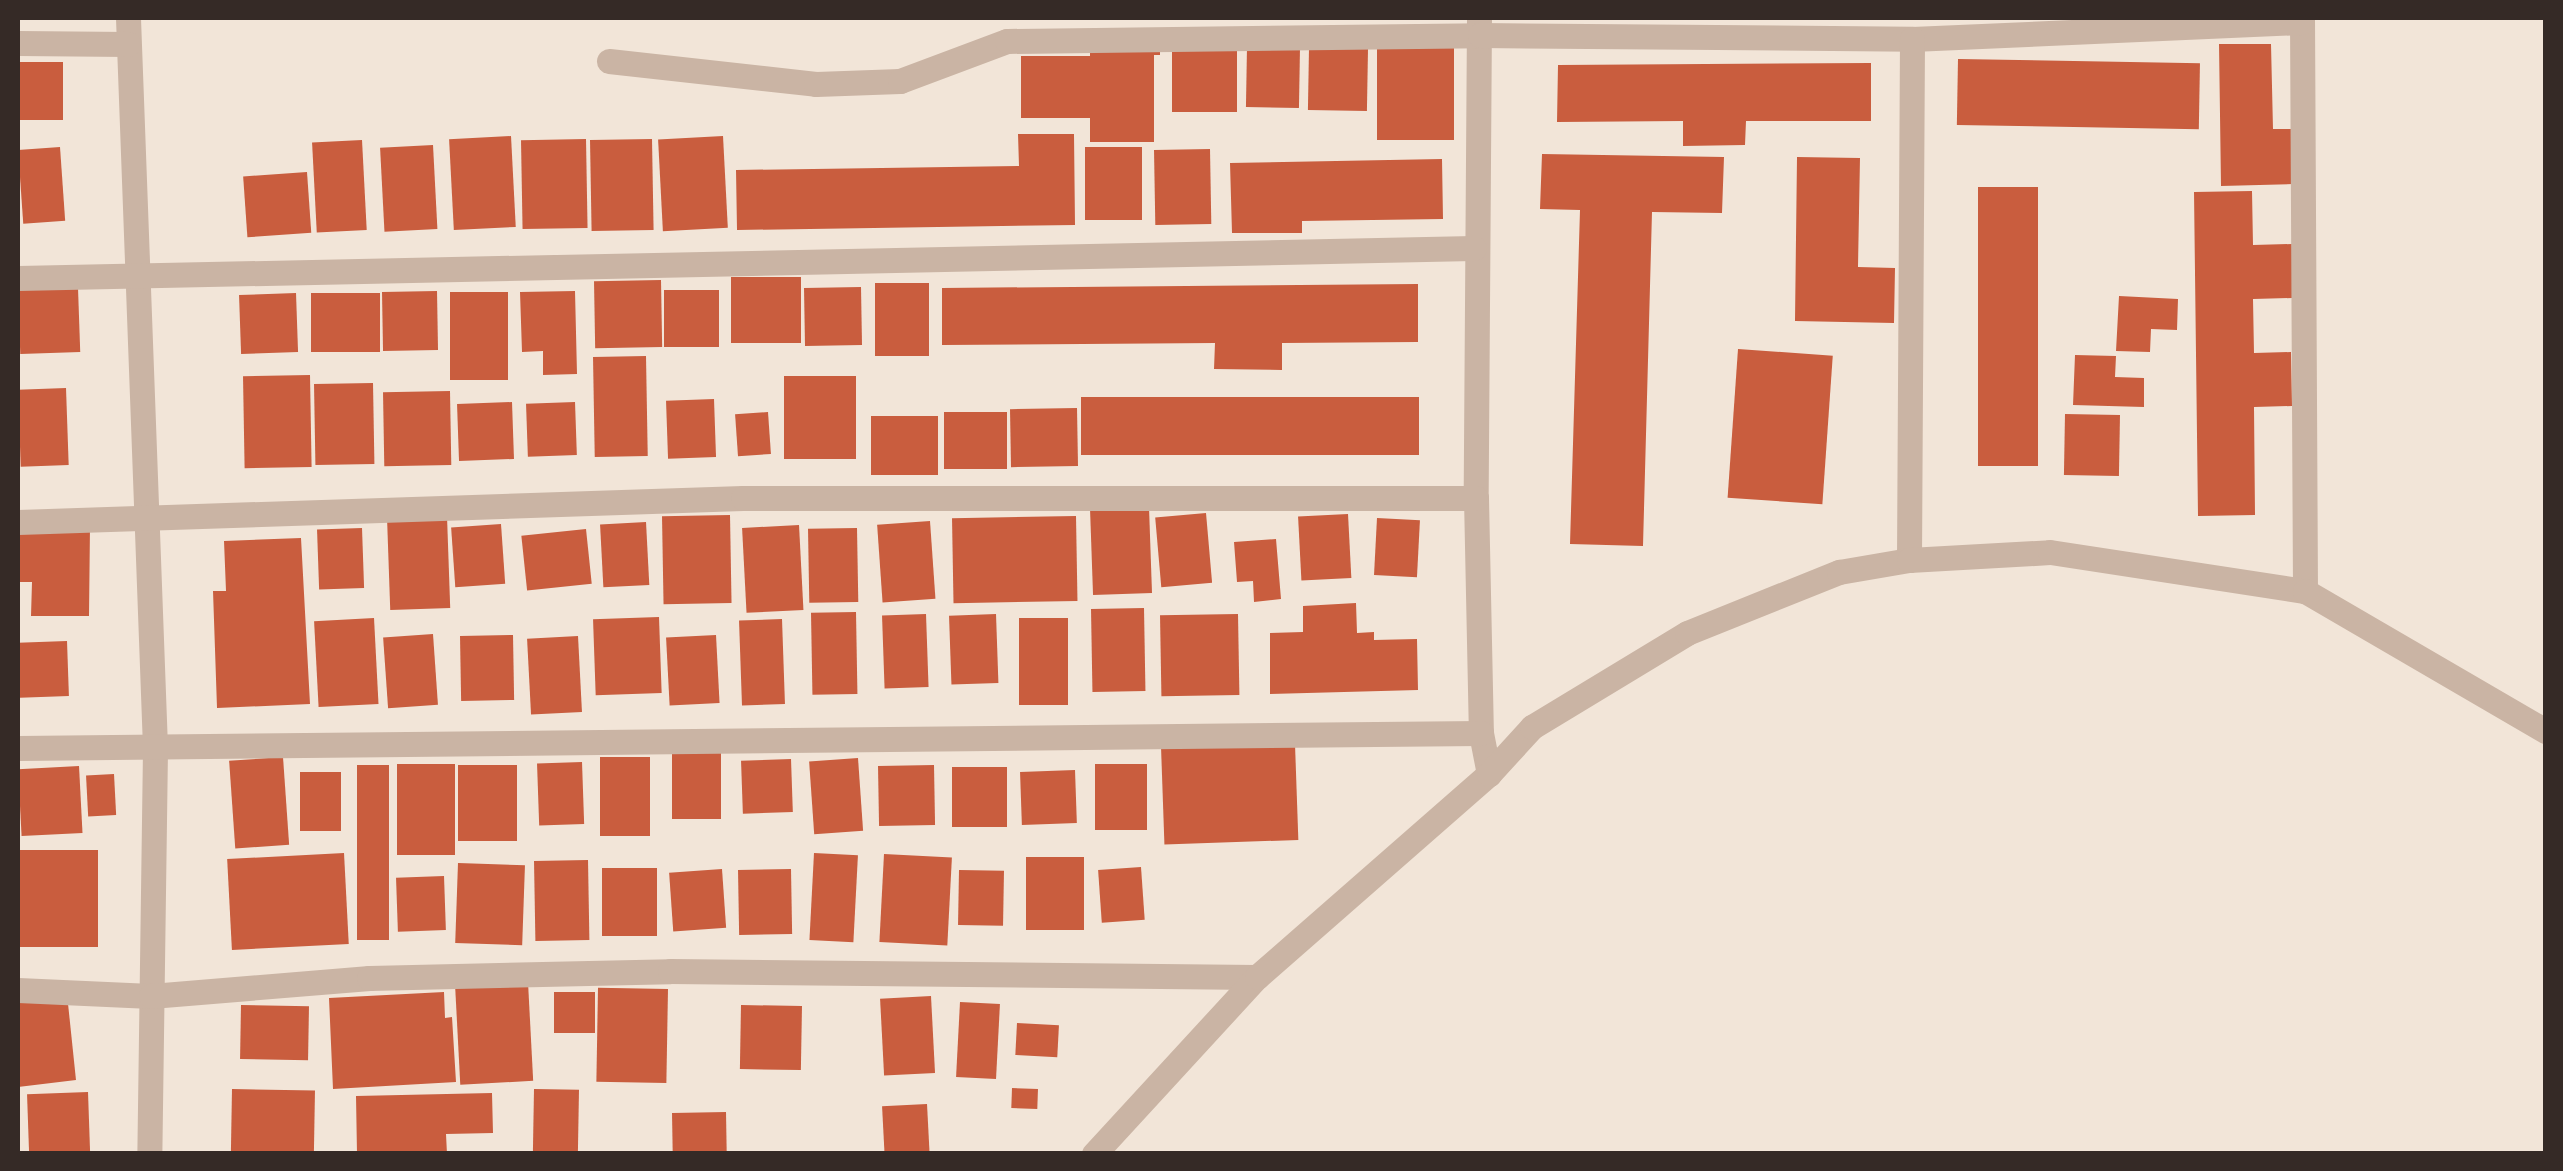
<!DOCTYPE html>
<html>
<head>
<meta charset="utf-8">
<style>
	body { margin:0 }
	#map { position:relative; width:2563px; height:1171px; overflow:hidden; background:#f2e5d8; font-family:Manrope,sans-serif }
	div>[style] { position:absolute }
	.building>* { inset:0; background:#c95d3e; transform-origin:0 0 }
	.street>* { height:25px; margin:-12.5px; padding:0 12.5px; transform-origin:12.5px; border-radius:12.5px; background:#cab4a4 }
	span { translate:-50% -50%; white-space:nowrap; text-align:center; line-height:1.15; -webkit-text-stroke:9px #f9efe4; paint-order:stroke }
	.frame { position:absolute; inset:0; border:20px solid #352a26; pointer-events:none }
</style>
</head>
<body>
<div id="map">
	<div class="building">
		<div style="clip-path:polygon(1090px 41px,1160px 41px,1160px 55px,1154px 55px,1154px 142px,1090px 142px,1090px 118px,1021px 118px,1021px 56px,1090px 56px)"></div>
		<div style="left:1377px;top:42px;width:77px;height:98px"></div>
		<div style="clip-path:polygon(2219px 44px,2271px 44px,2273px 129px,2292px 129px,2293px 184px,2221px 186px)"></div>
		<div style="left:1247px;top:47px;width:53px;height:60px;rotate:1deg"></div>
		<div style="left:1172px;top:49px;width:65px;height:63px"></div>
		<div style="left:1368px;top:49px;width:62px;height:59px;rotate:91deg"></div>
		<div style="left:1958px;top:59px;width:242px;height:66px;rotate:1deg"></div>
		<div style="left:18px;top:62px;width:45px;height:58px"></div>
		<div style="clip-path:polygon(1871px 63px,1871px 121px,1746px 121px,1745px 145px,1683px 146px,1683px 121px,1557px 122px,1558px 65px)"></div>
		<div style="clip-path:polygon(1018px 134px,1074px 134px,1075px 225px,737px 230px,736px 170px,1019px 166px)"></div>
		<div style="left:511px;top:136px;width:91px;height:62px;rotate:87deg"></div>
		<div style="left:723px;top:136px;width:92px;height:65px;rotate:87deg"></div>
		<div style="left:586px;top:139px;width:89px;height:65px;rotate:89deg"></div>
		<div style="left:652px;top:139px;width:91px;height:62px;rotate:89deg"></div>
		<div style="left:362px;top:140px;width:90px;height:50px;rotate:87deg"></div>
		<div style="left:433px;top:145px;width:84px;height:53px;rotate:87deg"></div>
		<div style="left:60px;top:147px;width:74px;height:42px;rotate:86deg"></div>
		<div style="left:1085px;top:147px;width:57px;height:73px"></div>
		<div style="left:1210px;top:149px;width:75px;height:56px;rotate:89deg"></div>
		<div style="clip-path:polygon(1542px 154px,1724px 157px,1722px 213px,1652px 212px,1643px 546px,1570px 544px,1580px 210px,1540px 209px)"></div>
		<div style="clip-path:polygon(1797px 157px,1860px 158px,1858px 267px,1895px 268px,1894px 323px,1795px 321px)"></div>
		<div style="clip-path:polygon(1442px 159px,1443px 219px,1302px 221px,1302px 233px,1232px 233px,1230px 163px)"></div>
		<div style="left:307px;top:172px;width:61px;height:64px;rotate:86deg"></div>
		<div style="left:2038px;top:187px;width:279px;height:60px;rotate:90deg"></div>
		<div style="clip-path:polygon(2252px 191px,2253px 245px,2292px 244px,2292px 298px,2253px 299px,2254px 353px,2291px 352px,2292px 406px,2254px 407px,2255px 515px,2198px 516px,2194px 192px)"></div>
		<div style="left:731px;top:277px;width:70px;height:66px"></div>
		<div style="left:661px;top:280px;width:67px;height:67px;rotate:89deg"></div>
		<div style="left:875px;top:283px;width:54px;height:73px"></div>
		<div style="clip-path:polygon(1418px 284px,1418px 342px,1282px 343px,1282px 370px,1214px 369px,1215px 343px,942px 345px,942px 288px)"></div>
		<div style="left:861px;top:287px;width:58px;height:57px;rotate:89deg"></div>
		<div style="left:78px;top:288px;width:64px;height:60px;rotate:88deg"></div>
		<div style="left:664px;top:290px;width:55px;height:57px"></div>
		<div style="left:437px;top:291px;width:59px;height:55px;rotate:89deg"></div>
		<div style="clip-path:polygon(575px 291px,577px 374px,543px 375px,543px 351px,522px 352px,520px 292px)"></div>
		<div style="left:450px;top:292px;width:58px;height:88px"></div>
		<div style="left:296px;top:293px;width:59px;height:57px;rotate:88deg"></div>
		<div style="left:311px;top:293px;width:69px;height:59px"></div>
		<div style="clip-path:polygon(2119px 296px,2178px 299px,2177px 330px,2151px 329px,2150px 352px,2116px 351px)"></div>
		<div style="left:1738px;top:349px;width:95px;height:149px;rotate:4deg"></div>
		<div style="clip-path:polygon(2075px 355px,2116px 356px,2115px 377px,2144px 378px,2144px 407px,2073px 405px)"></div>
		<div style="left:646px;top:356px;width:100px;height:53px;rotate:89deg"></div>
		<div style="left:310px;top:375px;width:92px;height:67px;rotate:89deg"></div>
		<div style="left:856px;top:376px;width:83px;height:72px;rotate:90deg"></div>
		<div style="left:373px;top:383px;width:81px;height:59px;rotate:89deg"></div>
		<div style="left:66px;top:388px;width:77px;height:48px;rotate:88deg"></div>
		<div style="left:450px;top:391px;width:74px;height:67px;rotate:89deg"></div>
		<div style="left:1081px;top:397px;width:338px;height:58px"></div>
		<div style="left:714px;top:399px;width:58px;height:48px;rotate:88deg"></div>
		<div style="left:512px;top:402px;width:57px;height:55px;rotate:88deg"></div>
		<div style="left:575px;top:402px;width:53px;height:49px;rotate:88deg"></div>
		<div style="left:1077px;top:408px;width:58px;height:67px;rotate:89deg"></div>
		<div style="left:768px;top:412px;width:42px;height:33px;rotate:86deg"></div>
		<div style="left:944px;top:412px;width:63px;height:57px"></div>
		<div style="left:2065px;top:414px;width:55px;height:61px;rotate:1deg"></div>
		<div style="left:871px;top:416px;width:67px;height:59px"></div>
		<div style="left:1149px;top:507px;width:86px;height:59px;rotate:88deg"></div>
		<div style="left:1206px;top:513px;width:70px;height:51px;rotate:85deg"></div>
		<div style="left:1348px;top:514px;width:64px;height:50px;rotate:87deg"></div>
		<div style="left:730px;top:515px;width:88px;height:68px;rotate:89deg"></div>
		<div style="left:447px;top:516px;width:92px;height:60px;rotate:88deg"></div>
		<div style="left:1076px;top:516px;width:85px;height:124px;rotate:89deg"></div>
		<div style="left:1377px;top:518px;width:43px;height:57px;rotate:3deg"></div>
		<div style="left:930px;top:521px;width:78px;height:53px;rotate:86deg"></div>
		<div style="left:646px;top:522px;width:63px;height:46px;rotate:87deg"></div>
		<div style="left:501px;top:524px;width:60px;height:50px;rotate:86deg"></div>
		<div style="clip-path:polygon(18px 525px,90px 526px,89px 616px,31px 616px,32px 582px,18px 582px)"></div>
		<div style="left:799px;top:525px;width:85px;height:57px;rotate:87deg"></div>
		<div style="left:362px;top:528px;width:60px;height:45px;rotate:88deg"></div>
		<div style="left:857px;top:528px;width:74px;height:49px;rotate:89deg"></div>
		<div style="left:586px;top:529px;width:55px;height:65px;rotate:84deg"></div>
		<div style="clip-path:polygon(301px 538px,310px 704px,217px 708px,213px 591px,226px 591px,224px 541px)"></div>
		<div style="clip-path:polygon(1276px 539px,1281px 599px,1254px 602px,1253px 581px,1237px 582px,1234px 542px)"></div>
		<div style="clip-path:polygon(1356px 603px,1357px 633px,1374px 632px,1374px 640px,1417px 639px,1418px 690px,1270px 694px,1270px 633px,1303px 632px,1303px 606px)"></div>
		<div style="left:1144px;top:608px;width:83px;height:53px;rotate:89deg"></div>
		<div style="left:856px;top:612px;width:82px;height:45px;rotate:89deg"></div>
		<div style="left:926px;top:614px;width:73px;height:44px;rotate:88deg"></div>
		<div style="left:996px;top:614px;width:69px;height:47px;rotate:88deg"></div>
		<div style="left:1238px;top:614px;width:81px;height:78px;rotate:89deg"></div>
		<div style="left:659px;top:617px;width:76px;height:66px;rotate:88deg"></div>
		<div style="left:374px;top:618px;width:86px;height:60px;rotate:87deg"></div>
		<div style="left:1019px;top:618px;width:49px;height:87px"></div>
		<div style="left:782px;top:619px;width:85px;height:43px;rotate:88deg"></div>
		<div style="left:433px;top:634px;width:71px;height:50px;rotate:86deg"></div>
		<div style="left:513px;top:635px;width:65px;height:53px;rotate:89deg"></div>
		<div style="left:716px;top:635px;width:68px;height:50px;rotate:87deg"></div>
		<div style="left:578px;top:636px;width:76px;height:51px;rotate:87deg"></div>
		<div style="left:67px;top:641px;width:55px;height:49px;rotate:88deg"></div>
		<div style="left:1295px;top:744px;width:96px;height:134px;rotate:88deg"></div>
		<div style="left:672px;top:750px;width:49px;height:69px"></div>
		<div style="left:283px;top:757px;width:88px;height:54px;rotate:86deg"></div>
		<div style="left:600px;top:757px;width:50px;height:79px"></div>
		<div style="left:858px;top:758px;width:73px;height:49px;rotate:86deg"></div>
		<div style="left:791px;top:759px;width:53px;height:50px;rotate:88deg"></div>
		<div style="left:582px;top:762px;width:62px;height:45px;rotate:88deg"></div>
		<div style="left:397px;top:764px;width:58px;height:91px"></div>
		<div style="left:1095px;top:764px;width:52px;height:66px"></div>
		<div style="left:357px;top:765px;width:32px;height:175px"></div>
		<div style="left:458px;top:765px;width:59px;height:76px"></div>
		<div style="left:934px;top:765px;width:60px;height:56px;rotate:89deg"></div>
		<div style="left:79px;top:766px;width:67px;height:61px;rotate:87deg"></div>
		<div style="left:952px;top:767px;width:55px;height:60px"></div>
		<div style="left:1075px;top:770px;width:53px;height:55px;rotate:88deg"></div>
		<div style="left:341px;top:772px;width:59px;height:41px;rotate:90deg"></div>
		<div style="left:114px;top:774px;width:41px;height:28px;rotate:87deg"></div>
		<div style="left:98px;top:850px;width:97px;height:80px;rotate:90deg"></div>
		<div style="left:344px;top:853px;width:91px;height:117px;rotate:87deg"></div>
		<div style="left:814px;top:853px;width:44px;height:87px;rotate:3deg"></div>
		<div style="left:884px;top:854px;width:68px;height:88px;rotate:3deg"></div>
		<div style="left:1026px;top:857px;width:58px;height:73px"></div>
		<div style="left:588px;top:860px;width:80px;height:54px;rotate:89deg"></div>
		<div style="left:458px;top:863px;width:67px;height:80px;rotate:2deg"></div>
		<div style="left:1141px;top:867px;width:53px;height:43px;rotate:86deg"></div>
		<div style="left:602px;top:868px;width:55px;height:68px"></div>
		<div style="left:722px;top:869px;width:59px;height:53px;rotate:86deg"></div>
		<div style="left:791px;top:869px;width:65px;height:53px;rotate:89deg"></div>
		<div style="left:959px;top:870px;width:45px;height:55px;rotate:1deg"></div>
		<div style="left:444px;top:876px;width:54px;height:48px;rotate:88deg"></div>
		<div style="left:528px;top:982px;width:99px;height:73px;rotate:87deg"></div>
		<div style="left:668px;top:989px;width:94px;height:70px;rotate:91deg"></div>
		<div style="clip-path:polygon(444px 992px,445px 1018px,452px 1017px,456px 1082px,333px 1089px,329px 998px)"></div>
		<div style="left:554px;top:992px;width:41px;height:41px"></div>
		<div style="clip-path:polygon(67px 994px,76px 1080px,18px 1087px,18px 1000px)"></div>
		<div style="left:931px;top:996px;width:77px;height:51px;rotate:87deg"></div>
		<div style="left:960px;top:1002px;width:40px;height:75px;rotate:3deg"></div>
		<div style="left:241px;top:1005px;width:68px;height:54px;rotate:1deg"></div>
		<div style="left:741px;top:1005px;width:61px;height:64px;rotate:1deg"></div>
		<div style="left:1017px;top:1023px;width:42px;height:32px;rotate:3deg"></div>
		<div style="left:1012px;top:1088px;width:26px;height:20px;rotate:2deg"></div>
		<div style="left:232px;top:1089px;width:83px;height:65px;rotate:1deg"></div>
		<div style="left:534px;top:1089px;width:45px;height:65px;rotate:1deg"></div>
		<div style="left:88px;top:1092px;width:62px;height:61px;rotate:88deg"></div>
		<div style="clip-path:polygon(492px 1093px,493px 1133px,446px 1134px,447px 1154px,357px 1154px,356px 1096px)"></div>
		<div style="left:927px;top:1104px;width:50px;height:45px;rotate:87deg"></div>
		<div style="left:726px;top:1112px;width:42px;height:54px;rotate:89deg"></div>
	</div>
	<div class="street">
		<div style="left:128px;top:18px;width:731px;rotate:87.88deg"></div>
		<div style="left:155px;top:749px;width:405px;rotate:90.8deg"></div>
		<div style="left:1479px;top:18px;width:480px;rotate:90.4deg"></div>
		<div style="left:1476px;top:498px;width:235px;rotate:88.8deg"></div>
		<div style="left:1481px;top:733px;width:42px;rotate:79deg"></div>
		<div style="left:2302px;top:18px;width:573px;rotate:89.7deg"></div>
		<div style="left:18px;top:43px;width:110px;rotate:0.5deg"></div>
		<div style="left:609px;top:61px;width:208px;rotate:6.3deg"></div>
		<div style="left:816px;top:84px;width:84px;rotate:-2deg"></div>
		<div style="left:900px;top:81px;width:114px;rotate:-20.5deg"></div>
		<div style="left:1007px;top:41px;width:473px;rotate:-0.7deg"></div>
		<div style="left:1480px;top:35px;width:432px;rotate:0.5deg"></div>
		<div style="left:1912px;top:39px;width:390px;rotate:-2.5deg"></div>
		<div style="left:18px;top:278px;width:1456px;rotate:-1.18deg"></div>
		<div style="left:18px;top:522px;width:725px;rotate:-1.9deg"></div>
		<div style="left:743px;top:498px;width:733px"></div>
		<div style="left:1909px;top:560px;width:521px;rotate:-89.67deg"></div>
		<div style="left:18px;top:748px;width:1463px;rotate:-0.59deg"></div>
		<div style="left:18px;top:990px;width:133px;rotate:2.6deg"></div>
		<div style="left:151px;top:996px;width:219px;rotate:-4.7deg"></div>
		<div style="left:369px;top:978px;width:301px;rotate:-1.3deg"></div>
		<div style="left:670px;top:971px;width:587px;rotate:0.59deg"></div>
		<div style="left:1094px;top:1154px;width:241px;rotate:-47.4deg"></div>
		<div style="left:1257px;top:977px;width:308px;rotate:-41.2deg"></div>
		<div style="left:1489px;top:774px;width:64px;rotate:-47.5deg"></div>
		<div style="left:1532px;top:727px;width:181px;rotate:-31.2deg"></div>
		<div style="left:1687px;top:633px;width:164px;rotate:-21.9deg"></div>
		<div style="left:1839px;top:572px;width:71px;rotate:-9.7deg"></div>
		<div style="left:1909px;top:560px;width:141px;rotate:-3.2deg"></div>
		<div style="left:2050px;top:552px;width:258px;rotate:8.7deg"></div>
		<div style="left:2305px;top:591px;width:279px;rotate:30.2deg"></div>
	</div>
	<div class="frame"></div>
</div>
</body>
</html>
